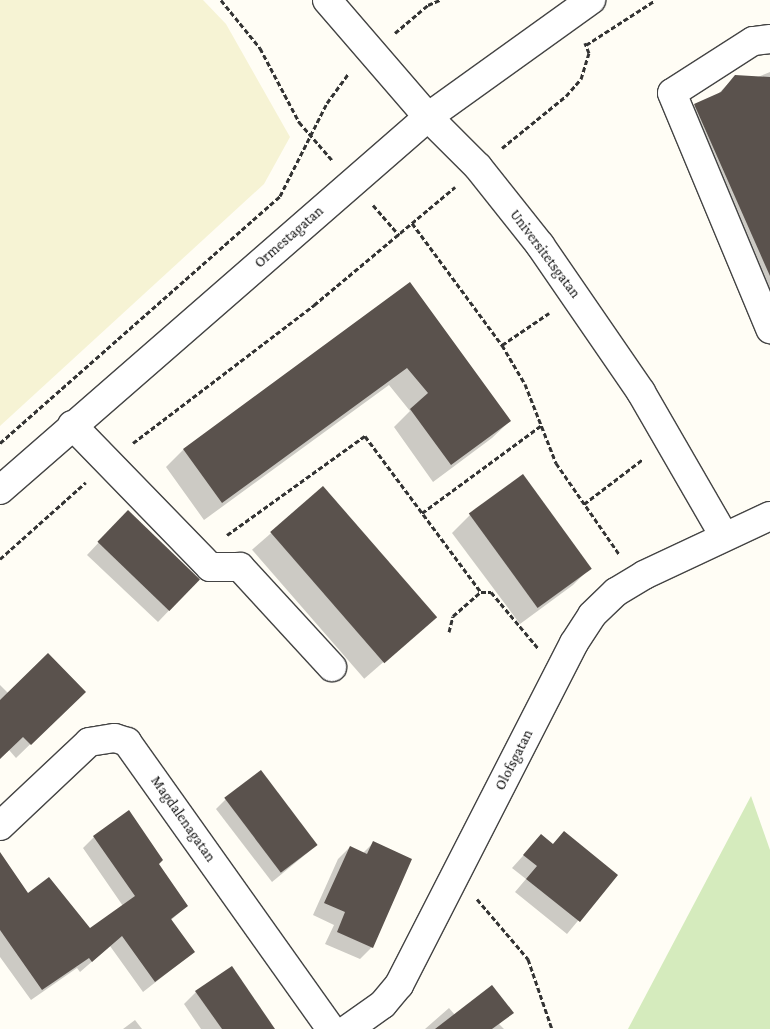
<!DOCTYPE html>
<html>
<head>
<meta charset="utf-8">
<style>
	body { margin:0 }
	#map { position:relative; width:770px; height:1029px; overflow:hidden; background:#fffdf5; font-family:"Crimson Pro",serif }
	div>[style] { position:absolute }
	.farmland>* { inset:0; background:#f6f3d4 }
	.green>* { inset:0; background:#d5ebbd }
	.shadow>* { inset:0; background:#0003; transform-origin:0 0 }
	.building>* { inset:0; background:#5a524d; transform-origin:0 0 }
	.path>* { height:3px; margin-top:-1.5px; transform-origin:0; background:repeating-linear-gradient(90deg,#333 0 5px,transparent 0 7.5px) }
	.roads { filter:drop-shadow(1px 0 #444) drop-shadow(-1px 0 #444) drop-shadow(0 1px #444) drop-shadow(0 -1px #444) }
	.minor>* { height:28px; margin:-14px; padding:0 14px; transform-origin:14px; border-radius:14px; background:#fff }
	span { translate:-50% -50%; white-space:nowrap; text-align:center; line-height:1.15; -webkit-text-stroke:5px #fff; paint-order:stroke }
	.street-label { font-size:15px; color:#111 }
</style>
</head>
<body>
<div id="map">
	<div class="farmland">
		<div style="clip-path:polygon(0 0,203px 0,226px 24px,290px 137px,264px 184px,0 426px)"></div>
	</div>
	<div class="green">
		<div style="clip-path:polygon(751px 796px,770px 850px,770px 1029px,628px 1029px)"></div>
	</div>
	<div class="shadow">
		<div style="clip-path:polygon(770px 72px,770px 346px,673px 127px,695px 105px,716px 96px,736px 76px,758px 77px)"></div>
		<div style="clip-path:polygon(410px 284px,510px 421px,492px 438px,433px 482px,394px 427px,410px 411px,389px 385px,204px 520px,166px 467px,183px 450px)"></div>
		<div style="clip-path:polygon(523px 476px,590px 568px,573px 585px,520px 624px,452px 533px,470px 515px)"></div>
		<div style="left:323px;top:488px;width:171px;height:94px;rotate:49deg"></div>
		<div style="clip-path:polygon(116px 524px,199px 579px,158px 622px,87px 555px)"></div>
		<div style="clip-path:polygon(0 685px,8px 693px,84px 692px,16px 758px,9px 750px,0 758px)"></div>
		<div style="clip-path:polygon(226px 799px,317px 845px,272px 882px,216px 809px)"></div>
		<div style="clip-path:polygon(564px 833px,616px 875px,567px 934px,515px 892px,526px 879px,512px 868px,541px 836px,552px 845px)"></div>
		<div style="clip-path:polygon(94px 837px,158px 864px,187px 906px,170px 921px,194px 952px,143px 992px,110px 946px,80px 972px,77px 968px,31px 1000px,0 957px,0 879px,90px 930px,123px 906px,83px 848px)"></div>
		<div style="clip-path:polygon(373px 843px,372px 947px,360px 959px,325px 944px,334px 925px,313px 915px,338px 859px,350px 847px,363px 853px)"></div>
		<div style="clip-path:polygon(196px 992px,260px 1029px,201px 1029px,184px 1004px)"></div>
		<div style="clip-path:polygon(449px 1008px,455px 1015px,512px 1012px,499px 1024px,504px 1029px,425px 1029px)"></div>
		<div style="clip-path:polygon(135px 1020px,142px 1029px,123px 1029px)"></div>
	</div>
	<div class="building">
		<div style="clip-path:polygon(735px 75px,770px 77px,770px 276px,694px 104px,721px 92px)"></div>
		<div style="clip-path:polygon(410px 282px,511px 421px,451px 465px,410px 409px,428px 393px,407px 368px,222px 503px,183px 449px)"></div>
		<div style="left:523px;top:474px;width:117px;height:67px;rotate:54deg"></div>
		<div style="left:323px;top:486px;width:174px;height:70px;rotate:49deg"></div>
		<div style="left:128px;top:510px;width:100px;height:44px;rotate:44deg"></div>
		<div style="clip-path:polygon(48px 653px,86px 692px,31px 745px,23px 737px,0 759px,0 700px)"></div>
		<div style="left:261px;top:770px;width:94px;height:46px;rotate:53deg"></div>
		<div style="clip-path:polygon(129px 810px,163px 860px,159px 864px,188px 906px,171px 919px,195px 952px,155px 982px,122px 936px,92px 962px,89px 958px,42px 990px,0 930px,0 852px,28px 893px,49px 877px,90px 928px,135px 896px,93px 836px)"></div>
		<div style="clip-path:polygon(564px 831px,618px 875px,580px 922px,526px 879px,537px 866px,523px 855px,541px 834px,553px 844px)"></div>
		<div style="clip-path:polygon(373px 841px,412px 859px,373px 948px,337px 932px,345px 912px,324px 903px,350px 846px,367px 854px)"></div>
		<div style="clip-path:polygon(232px 966px,275px 1029px,222px 1029px,195px 991px)"></div>
		<div style="clip-path:polygon(492px 985px,514px 1013px,492px 1029px,435px 1029px)"></div>
	</div>
	<div class="path">
		<div style="left:221px;top:0;width:62px;rotate:50.9deg"></div>
		<div style="left:260px;top:48px;width:84px;rotate:62.2deg"></div>
		<div style="left:299px;top:122px;width:50px;rotate:49deg"></div>
		<div style="left:395px;top:33px;width:43px;rotate:-40.3deg"></div>
		<div style="left:428px;top:5px;width:13px;rotate:-23deg"></div>
		<div style="left:586px;top:45px;width:81px;rotate:-32.9deg"></div>
		<div style="left:502px;top:148px;width:82px;rotate:-39.1deg"></div>
		<div style="left:566px;top:96px;width:23px;rotate:-49deg"></div>
		<div style="left:581px;top:79px;width:27px;rotate:-73deg"></div>
		<div style="left:589px;top:53px;width:11px;rotate:-112deg"></div>
		<div style="left:373px;top:205px;width:40px;rotate:49deg"></div>
		<div style="left:412px;top:223px;width:152px;rotate:53.6deg"></div>
		<div style="left:502px;top:345px;width:45px;rotate:59.5deg"></div>
		<div style="left:525px;top:384px;width:85px;rotate:68.6deg"></div>
		<div style="left:556px;top:463px;width:111px;rotate:55.3deg"></div>
		<div style="left:502px;top:345px;width:57px;rotate:-34.2deg"></div>
		<div style="left:0;top:443px;width:373px;rotate:-41.4deg"></div>
		<div style="left:280px;top:196px;width:104px;rotate:-63.2deg"></div>
		<div style="left:327px;top:103px;width:37px;rotate:-54deg"></div>
		<div style="left:133px;top:443px;width:228px;rotate:-37.3deg"></div>
		<div style="left:314px;top:305px;width:184px;rotate:-39.9deg"></div>
		<div style="left:584px;top:504px;width:74px;rotate:-37.3deg"></div>
		<div style="left:422px;top:513px;width:149px;rotate:-36.3deg"></div>
		<div style="left:227px;top:535px;width:170px;rotate:-35.7deg"></div>
		<div style="left:365px;top:436px;width:194px;rotate:53.4deg"></div>
		<div style="left:481px;top:592px;width:10px"></div>
		<div style="left:491px;top:592px;width:73px;rotate:50deg"></div>
		<div style="left:0;top:559px;width:115px;rotate:-41.8deg"></div>
		<div style="left:449px;top:632px;width:16px;rotate:-76deg"></div>
		<div style="left:453px;top:616px;width:37px;rotate:-41deg"></div>
		<div style="left:477px;top:899px;width:79px;rotate:49.6deg"></div>
		<div style="left:528px;top:959px;width:74px;rotate:71.1deg"></div>
	</div>
	<div class="roads">
		<div class="minor">
			<div style="left:327px;top:0;width:155px;rotate:49.2deg"></div>
			<div style="left:428px;top:117px;width:71px;rotate:45deg"></div>
			<div style="left:478px;top:167px;width:100px;rotate:51.5deg"></div>
			<div style="left:540px;top:245px;width:178px;rotate:55.5deg"></div>
			<div style="left:641px;top:392px;width:166px;rotate:60deg"></div>
			<div style="left:770px;top:39px;width:17px;rotate:173deg"></div>
			<div style="left:753px;top:41px;width:96px;rotate:147.3deg"></div>
			<div style="left:672px;top:93px;width:256px;rotate:67.4deg"></div>
			<div style="left:72px;top:425px;width:198px;rotate:45.8deg"></div>
			<div style="left:210px;top:567px;width:30px"></div>
			<div style="left:240px;top:567px;width:136px;rotate:47.4deg"></div>
			<div style="left:0;top:490px;width:568px;rotate:-41.07deg"></div>
			<div style="left:428px;top:117px;width:201px;rotate:-35.7deg"></div>
			<div style="left:0;top:826px;width:122px;rotate:-43.3deg"></div>
			<div style="left:89px;top:742px;width:26px;rotate:-9deg"></div>
			<div style="left:115px;top:738px;width:13px;rotate:18deg"></div>
			<div style="left:127px;top:742px;width:352px;rotate:54.6deg"></div>
			<div style="left:348px;top:1029px;width:43px;rotate:-35.5deg"></div>
			<div style="left:383px;top:1004px;width:25px;rotate:-50deg"></div>
			<div style="left:399px;top:985px;width:384px;rotate:-62.9deg"></div>
			<div style="left:574px;top:643px;width:33px;rotate:-57deg"></div>
			<div style="left:592px;top:615px;width:33px;rotate:-44deg"></div>
			<div style="left:616px;top:592px;width:33px;rotate:-31deg"></div>
			<div style="left:644px;top:575px;width:139px;rotate:-25.1deg"></div>
		</div>
	</div>
	<div class="street-label">
		<span style="left:289px;top:237px;rotate:-41deg">Ormestagatan</span>
		<span style="left:545px;top:254px;rotate:53deg">Universitetsgatan</span>
		<span style="left:514px;top:760px;rotate:-63deg">Olofsgatan</span>
		<span style="left:183px;top:819px;rotate:55deg">Magdalenagatan</span>
	</div>
</div>
</body>
</html>
